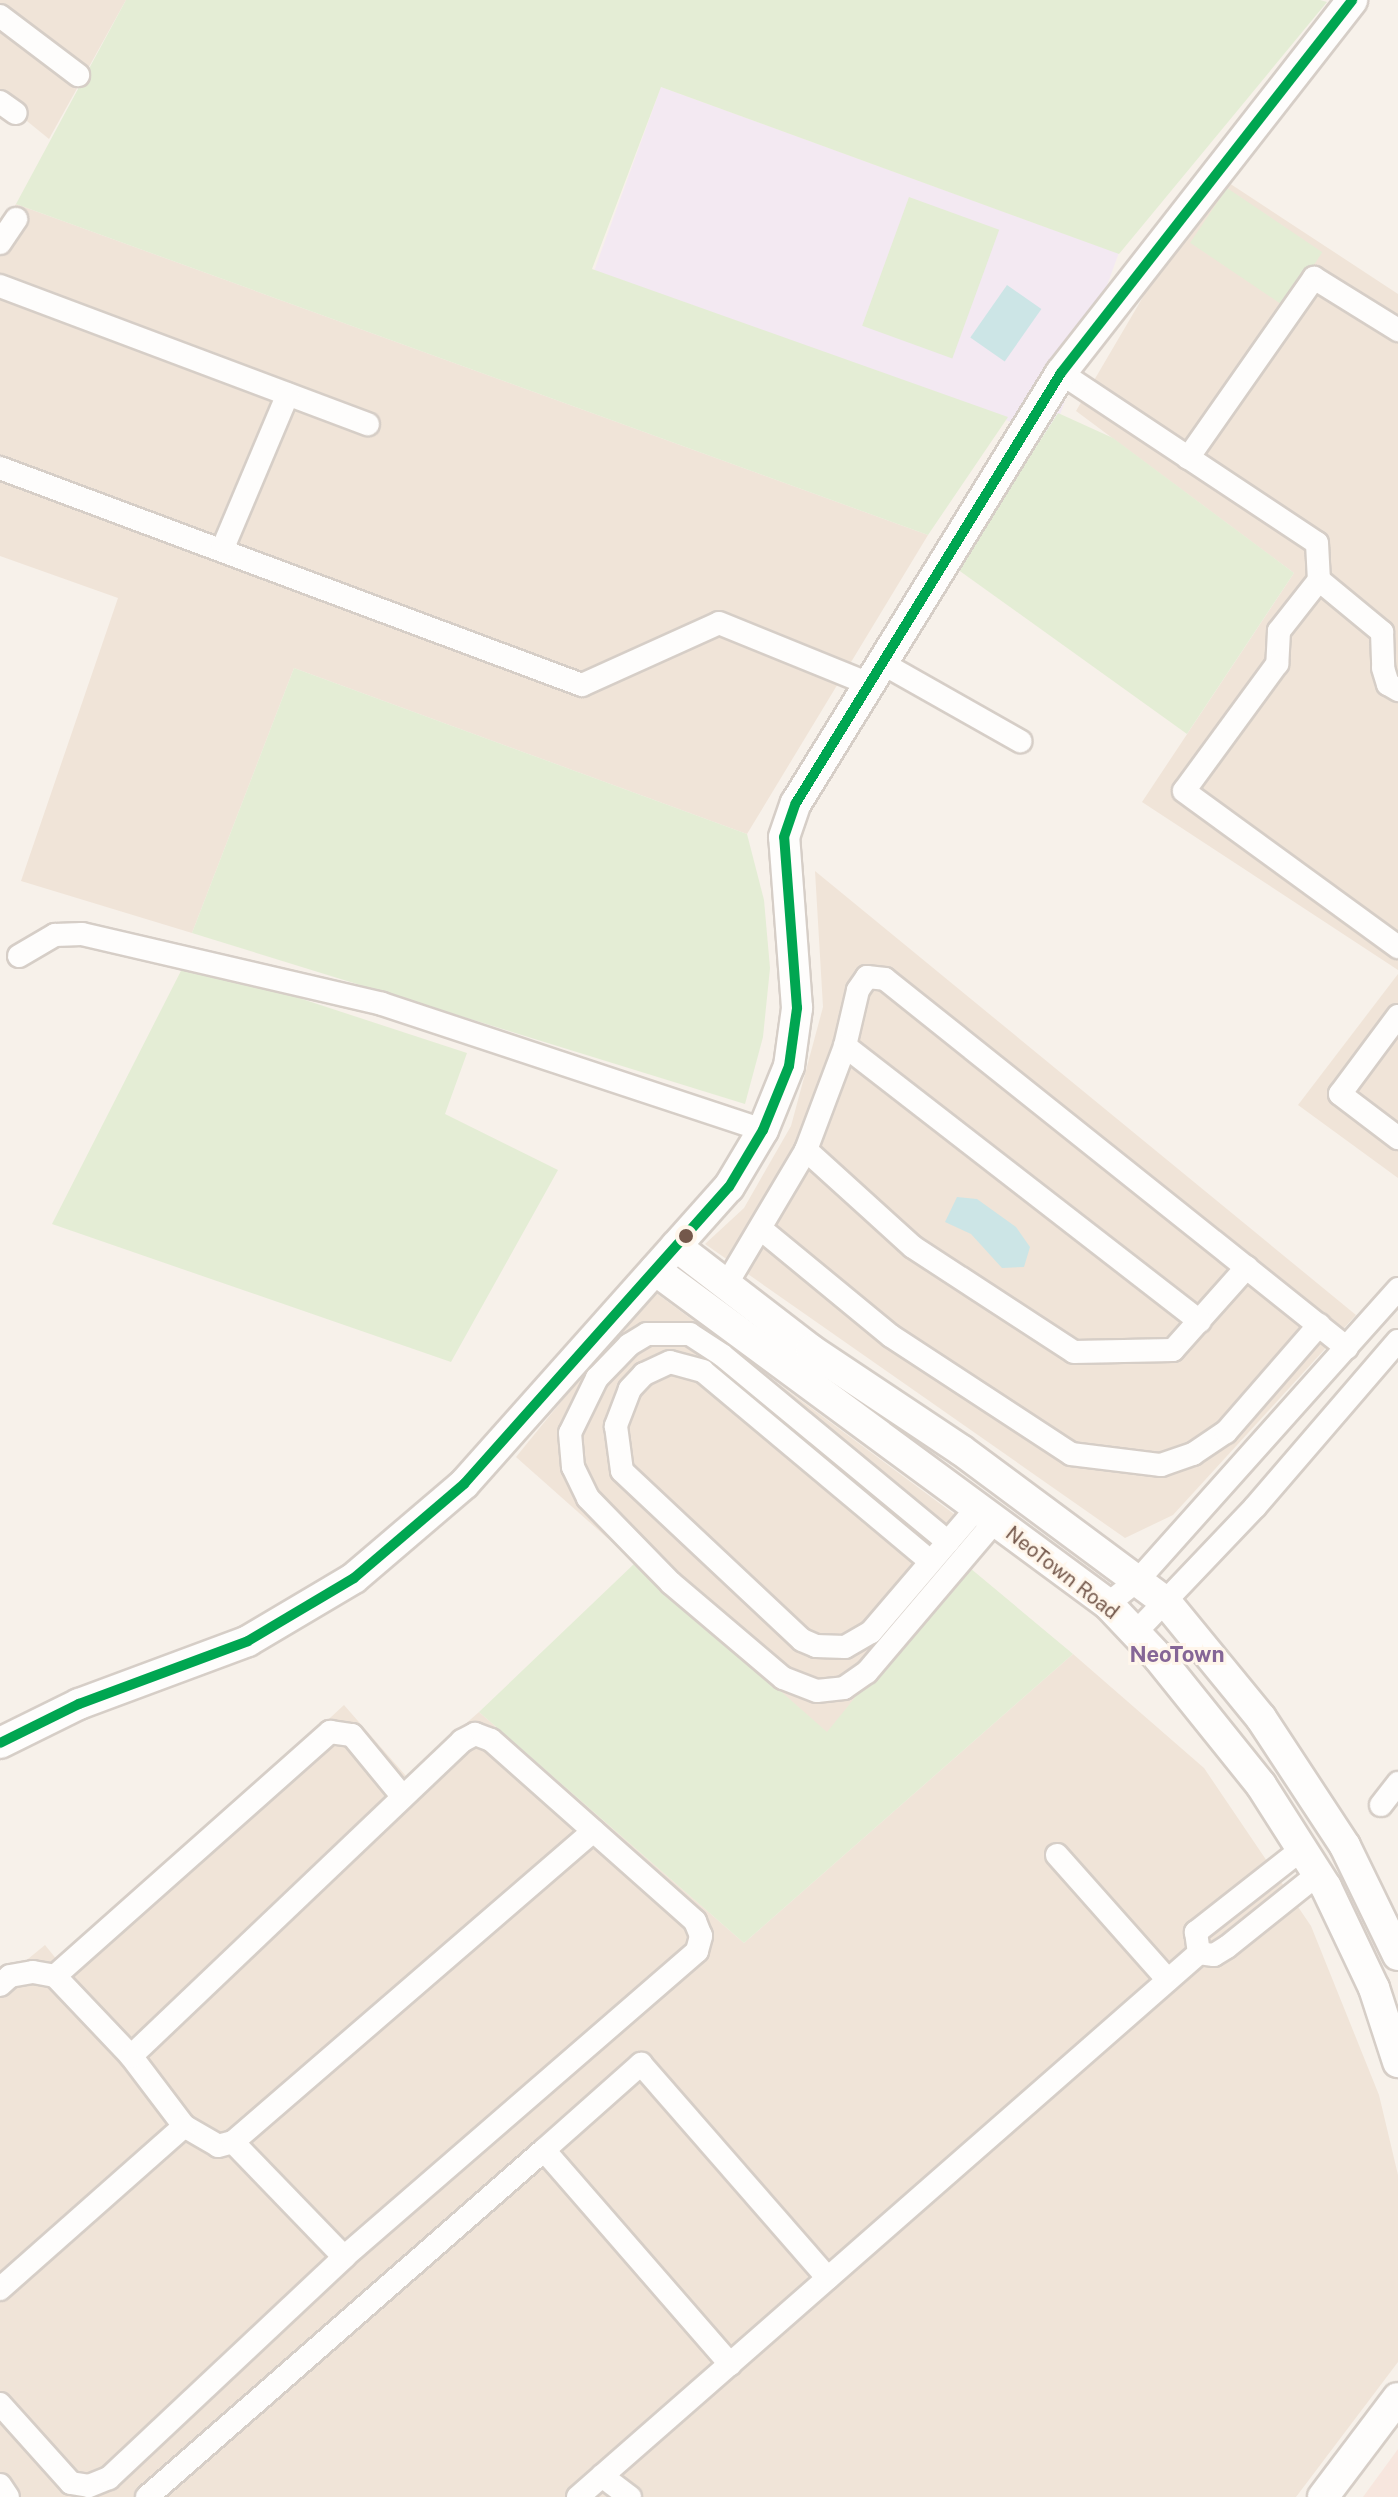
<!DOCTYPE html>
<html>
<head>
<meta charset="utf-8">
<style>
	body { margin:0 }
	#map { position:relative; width:1398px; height:2497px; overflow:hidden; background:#f7f1ea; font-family:"Public Sans",sans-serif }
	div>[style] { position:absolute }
	.residential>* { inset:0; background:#f0e4d8 }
	.commercial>* { inset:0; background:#f7e6de }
	.education>* { inset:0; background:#f3e9f2; transform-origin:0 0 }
	.green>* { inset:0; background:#e4edd5; transform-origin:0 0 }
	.water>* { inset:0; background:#cce5e6; transform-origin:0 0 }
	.roads { filter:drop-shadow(2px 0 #d6cec7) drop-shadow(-2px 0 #d6cec7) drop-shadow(0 2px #d6cec7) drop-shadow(0 -2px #d6cec7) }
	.street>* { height:22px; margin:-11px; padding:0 11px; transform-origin:11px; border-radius:11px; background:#fefdfc }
	.secondary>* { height:30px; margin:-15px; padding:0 15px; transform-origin:15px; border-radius:15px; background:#fefdfc }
	.bus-1>* { height:10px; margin:-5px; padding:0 5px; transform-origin:5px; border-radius:5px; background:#00a651 }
	.dots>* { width:22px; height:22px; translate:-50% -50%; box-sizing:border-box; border:4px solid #fff6eb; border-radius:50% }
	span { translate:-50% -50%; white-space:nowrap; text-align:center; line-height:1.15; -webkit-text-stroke:6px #fff6eb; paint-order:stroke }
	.street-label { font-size:20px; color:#74584b }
	.neighbourhood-label { font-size:22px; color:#856697; font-weight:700 }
</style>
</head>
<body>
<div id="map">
	<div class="residential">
		<div style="clip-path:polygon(0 0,126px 0,49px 139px,0 99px)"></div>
		<div style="clip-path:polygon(1226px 181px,1398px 294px,1398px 970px,1142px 802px,1294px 573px,1076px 411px,1150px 285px)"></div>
		<div style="clip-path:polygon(16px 204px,928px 535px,747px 834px,294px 668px,192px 933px,21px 881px,118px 598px,0 556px,0 228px)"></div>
		<div style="clip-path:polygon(815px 871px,1356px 1315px,1173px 1515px,1125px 1538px,705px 1244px,744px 1208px,791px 1126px,823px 1007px)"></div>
		<div style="clip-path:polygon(1398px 974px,1398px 1178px,1298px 1105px)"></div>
		<div style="clip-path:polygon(652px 1290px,985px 1537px,827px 1733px,516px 1457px)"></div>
		<div style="clip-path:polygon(1073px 1654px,1204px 1768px,1311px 1926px,1379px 2095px,1398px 2175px,1398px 2362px,1296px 2497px,0 2497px,0 1982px,45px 1945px,62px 1966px,344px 1705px,406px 1776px,479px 1712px,744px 1943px)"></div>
	</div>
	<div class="commercial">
		<div style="clip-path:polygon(1398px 2449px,1398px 2497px,1363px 2497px)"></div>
	</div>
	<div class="education">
		<div style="left:661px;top:87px;width:487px;height:195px;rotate:20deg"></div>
	</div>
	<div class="green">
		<div style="clip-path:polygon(126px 0,1320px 0,1327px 2px,1119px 254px,661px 87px,592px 269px,1008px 417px,928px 535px,16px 204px)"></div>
		<div style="left:1227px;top:188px;width:115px;height:66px;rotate:34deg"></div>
		<div style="left:909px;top:197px;width:96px;height:137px;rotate:20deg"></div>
		<div style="clip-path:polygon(1058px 413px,1113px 438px,1294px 573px,1187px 734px,957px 569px)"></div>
		<div style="clip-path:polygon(294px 668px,747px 834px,764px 900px,770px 968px,763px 1037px,745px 1104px,192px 933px)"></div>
		<div style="clip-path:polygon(186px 961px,467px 1053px,445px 1114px,558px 1170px,451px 1362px,52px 1224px)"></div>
		<div style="clip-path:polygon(635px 1563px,827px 1732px,964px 1563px,1073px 1654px,744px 1943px,479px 1712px)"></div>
	</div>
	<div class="water">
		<div style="left:1007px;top:285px;width:42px;height:64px;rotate:35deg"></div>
		<div style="clip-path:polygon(957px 1197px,977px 1199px,1016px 1227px,1030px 1247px,1024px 1267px,1002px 1268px,971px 1234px,945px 1222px)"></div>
	</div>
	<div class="roads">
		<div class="street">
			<div style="left:0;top:16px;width:98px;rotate:37.1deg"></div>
			<div style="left:0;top:102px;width:19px;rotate:35deg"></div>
			<div style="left:0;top:243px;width:29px;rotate:-56deg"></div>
			<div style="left:0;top:286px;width:393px;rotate:20.6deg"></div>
			<div style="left:1061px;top:373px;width:307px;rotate:33.6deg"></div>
			<div style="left:1317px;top:543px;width:37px;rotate:87deg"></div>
			<div style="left:1319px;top:580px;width:82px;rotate:39.5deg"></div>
			<div style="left:1382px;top:632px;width:36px;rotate:88deg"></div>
			<div style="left:1383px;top:668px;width:17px;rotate:73deg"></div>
			<div style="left:1388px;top:684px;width:12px;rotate:31deg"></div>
			<div style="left:1188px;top:458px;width:220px;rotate:-55deg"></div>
			<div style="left:1314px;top:278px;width:99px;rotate:31.8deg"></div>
			<div style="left:0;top:468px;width:621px;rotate:20.45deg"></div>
			<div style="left:582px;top:685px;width:150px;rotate:-24.3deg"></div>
			<div style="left:719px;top:623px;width:162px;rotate:22.1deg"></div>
			<div style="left:222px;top:550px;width:169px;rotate:-67.1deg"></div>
			<div style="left:1319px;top:580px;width:65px;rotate:128.1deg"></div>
			<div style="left:1279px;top:631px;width:33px;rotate:93deg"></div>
			<div style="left:1277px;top:664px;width:157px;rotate:126.2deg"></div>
			<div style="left:1184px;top:791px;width:265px;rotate:36.1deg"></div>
			<div style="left:882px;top:663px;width:159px;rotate:29.5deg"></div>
			<div style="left:19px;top:956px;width:42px;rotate:-30.3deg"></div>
			<div style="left:55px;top:935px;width:27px;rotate:-2deg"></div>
			<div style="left:82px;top:934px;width:308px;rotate:13.1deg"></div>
			<div style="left:382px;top:1004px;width:401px;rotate:18.3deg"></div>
			<div style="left:1398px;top:1016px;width:97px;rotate:126.6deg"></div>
			<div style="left:1340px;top:1094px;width:73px;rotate:37.2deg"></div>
			<div style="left:845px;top:1046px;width:57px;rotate:-76.9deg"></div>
			<div style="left:858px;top:990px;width:16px;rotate:-55deg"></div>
			<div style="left:867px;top:977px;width:18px;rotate:6deg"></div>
			<div style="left:885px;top:979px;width:591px;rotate:38.61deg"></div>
			<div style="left:806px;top:1150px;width:144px;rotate:42.2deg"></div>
			<div style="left:913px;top:1247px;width:192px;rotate:33.1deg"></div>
			<div style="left:1074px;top:1352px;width:99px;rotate:-1.2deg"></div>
			<div style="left:1173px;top:1350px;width:111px;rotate:-48.3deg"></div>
			<div style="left:761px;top:1229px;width:168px;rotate:39.5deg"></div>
			<div style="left:891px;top:1336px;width:215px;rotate:33.2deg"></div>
			<div style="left:1071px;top:1454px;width:91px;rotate:7deg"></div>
			<div style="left:1161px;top:1465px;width:34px;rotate:-19deg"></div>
			<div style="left:1193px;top:1454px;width:40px;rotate:-34deg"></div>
			<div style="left:1226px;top:1432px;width:142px;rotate:-49deg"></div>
			<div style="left:726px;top:1285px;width:157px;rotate:-59.3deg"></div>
			<div style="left:806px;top:1150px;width:111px;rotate:-69.4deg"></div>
			<div style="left:845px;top:1046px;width:449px;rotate:37.8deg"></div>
			<div style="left:948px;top:1542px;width:293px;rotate:-140.4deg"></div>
			<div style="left:722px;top:1355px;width:38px;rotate:-147deg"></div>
			<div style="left:690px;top:1334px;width:43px;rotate:180deg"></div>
			<div style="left:647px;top:1334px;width:21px;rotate:149deg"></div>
			<div style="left:629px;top:1345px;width:46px;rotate:134.1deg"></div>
			<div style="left:597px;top:1378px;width:61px;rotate:116.1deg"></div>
			<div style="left:570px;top:1433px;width:34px;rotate:85deg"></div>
			<div style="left:573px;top:1467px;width:34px;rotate:64deg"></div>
			<div style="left:588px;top:1498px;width:119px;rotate:45.7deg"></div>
			<div style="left:671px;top:1583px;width:147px;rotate:40.3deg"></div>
			<div style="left:783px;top:1678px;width:36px;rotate:21deg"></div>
			<div style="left:817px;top:1691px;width:27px;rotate:-6deg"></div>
			<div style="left:844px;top:1688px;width:28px;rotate:-35deg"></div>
			<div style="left:867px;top:1672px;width:198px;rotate:-49.7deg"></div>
			<div style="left:930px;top:1561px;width:296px;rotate:-140.1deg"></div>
			<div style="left:703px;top:1371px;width:34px;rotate:-165deg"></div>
			<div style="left:670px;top:1362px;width:29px;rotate:155deg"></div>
			<div style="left:644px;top:1374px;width:21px;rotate:133deg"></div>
			<div style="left:630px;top:1389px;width:40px;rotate:111deg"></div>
			<div style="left:616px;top:1426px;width:45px;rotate:82.4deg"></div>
			<div style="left:622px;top:1471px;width:247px;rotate:43.2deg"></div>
			<div style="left:802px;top:1640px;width:15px;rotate:23deg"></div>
			<div style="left:816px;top:1646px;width:29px;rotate:2deg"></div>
			<div style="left:845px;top:1647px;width:30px;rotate:-30deg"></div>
			<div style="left:871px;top:1632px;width:163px;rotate:-49.5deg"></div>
			<div style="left:1108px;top:1604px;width:40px;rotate:-39deg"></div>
			<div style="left:1139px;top:1579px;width:389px;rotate:-48.2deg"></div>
			<div style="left:1135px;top:1633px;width:174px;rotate:-46.4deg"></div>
			<div style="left:1255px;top:1507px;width:219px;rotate:-49.3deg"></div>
			<div style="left:1381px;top:1805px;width:28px;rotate:-52deg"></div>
			<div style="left:1302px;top:1849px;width:135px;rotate:141.9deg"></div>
			<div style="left:1196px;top:1932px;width:21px;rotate:82deg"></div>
			<div style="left:1199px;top:1953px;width:15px;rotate:8deg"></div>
			<div style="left:1214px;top:1955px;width:15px;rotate:-32deg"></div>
			<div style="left:1227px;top:1947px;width:117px;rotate:-38.7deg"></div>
			<div style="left:1057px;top:1855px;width:167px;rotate:48.4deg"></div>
			<div style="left:55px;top:1976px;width:368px;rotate:-41.6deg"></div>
			<div style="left:330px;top:1732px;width:22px;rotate:8deg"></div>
			<div style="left:352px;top:1735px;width:80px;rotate:50.6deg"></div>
			<div style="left:0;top:1985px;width:13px;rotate:-42deg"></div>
			<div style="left:10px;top:1976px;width:23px;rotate:-10deg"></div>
			<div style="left:33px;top:1972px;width:22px;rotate:10deg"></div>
			<div style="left:55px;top:1976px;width:110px;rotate:46.5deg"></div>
			<div style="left:131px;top:2056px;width:88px;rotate:52.9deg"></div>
			<div style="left:184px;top:2126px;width:39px;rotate:30deg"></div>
			<div style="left:218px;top:2146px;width:16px;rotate:-15deg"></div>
			<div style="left:233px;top:2142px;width:476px;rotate:-40.8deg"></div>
			<div style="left:233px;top:2142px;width:160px;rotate:46deg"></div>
			<div style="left:544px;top:2150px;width:130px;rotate:-41.6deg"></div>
			<div style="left:641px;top:2064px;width:284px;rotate:48.9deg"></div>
			<div style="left:0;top:2289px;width:246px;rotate:-41.5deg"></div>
			<div style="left:0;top:2404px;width:106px;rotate:48.1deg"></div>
			<div style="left:71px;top:2483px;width:18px;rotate:9deg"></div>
			<div style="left:89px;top:2486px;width:22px;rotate:-22deg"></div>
			<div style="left:109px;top:2478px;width:323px;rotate:-43.2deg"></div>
			<div style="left:344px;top:2257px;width:467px;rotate:-40.9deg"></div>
			<div style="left:697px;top:1951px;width:16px;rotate:-75deg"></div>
			<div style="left:701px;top:1936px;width:16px;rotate:-112deg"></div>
			<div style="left:695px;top:1921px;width:273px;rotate:-138.4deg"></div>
			<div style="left:491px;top:1740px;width:17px;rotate:-159deg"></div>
			<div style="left:475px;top:1734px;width:15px;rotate:152deg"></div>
			<div style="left:462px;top:1741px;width:457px;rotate:136.4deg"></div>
			<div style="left:602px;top:2476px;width:35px;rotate:37deg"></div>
			<div style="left:0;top:2485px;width:14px;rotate:56deg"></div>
			<div style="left:147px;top:2497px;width:527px;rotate:-41.16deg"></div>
			<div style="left:544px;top:2150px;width:284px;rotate:49deg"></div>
			<div style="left:578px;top:2497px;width:826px;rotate:-41.22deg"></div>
		</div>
		<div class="secondary">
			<div style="left:676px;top:1246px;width:170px;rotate:37.6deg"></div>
			<div style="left:811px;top:1350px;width:180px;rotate:33.7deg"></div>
			<div style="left:961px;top:1450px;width:255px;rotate:36.6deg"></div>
			<div style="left:1166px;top:1602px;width:150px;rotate:50.7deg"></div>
			<div style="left:1261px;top:1718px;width:153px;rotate:56.7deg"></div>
			<div style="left:1345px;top:1846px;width:121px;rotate:64.1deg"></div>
			<div style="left:655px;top:1270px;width:563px;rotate:36.4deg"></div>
			<div style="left:1108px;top:1604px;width:74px;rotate:46.6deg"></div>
			<div style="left:1159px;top:1658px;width:163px;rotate:51.2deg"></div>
			<div style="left:1261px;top:1785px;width:121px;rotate:57.5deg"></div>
			<div style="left:1326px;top:1887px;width:112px;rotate:64.6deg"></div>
			<div style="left:1374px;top:1988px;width:78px;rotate:72deg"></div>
			<div style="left:0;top:1743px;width:88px;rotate:-26.3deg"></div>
			<div style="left:79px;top:1704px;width:180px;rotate:-20.4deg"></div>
			<div style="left:248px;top:1641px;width:123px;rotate:-30.7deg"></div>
			<div style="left:354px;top:1578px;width:145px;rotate:-40.5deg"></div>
			<div style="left:464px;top:1484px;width:398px;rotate:-48.3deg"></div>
			<div style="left:729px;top:1187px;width:66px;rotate:-59.2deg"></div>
			<div style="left:763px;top:1130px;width:69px;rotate:-67.9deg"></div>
			<div style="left:789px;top:1066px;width:59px;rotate:-82.1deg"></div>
			<div style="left:797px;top:1008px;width:171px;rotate:-94.3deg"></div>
			<div style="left:784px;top:837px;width:36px;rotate:-71deg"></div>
			<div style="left:796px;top:803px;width:505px;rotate:-58.36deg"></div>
			<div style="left:1061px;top:373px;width:473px;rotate:-52deg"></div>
			<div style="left:1323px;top:2497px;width:124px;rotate:-52.9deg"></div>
		</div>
	</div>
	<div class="bus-1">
		<div style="left:0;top:1743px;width:88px;rotate:-26.3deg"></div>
		<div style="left:79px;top:1704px;width:180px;rotate:-20.4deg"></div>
		<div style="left:248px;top:1641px;width:123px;rotate:-30.7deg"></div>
		<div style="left:354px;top:1578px;width:145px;rotate:-40.5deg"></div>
		<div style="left:464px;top:1484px;width:398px;rotate:-48.3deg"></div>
		<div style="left:729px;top:1187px;width:66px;rotate:-59.2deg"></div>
		<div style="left:763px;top:1130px;width:69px;rotate:-67.9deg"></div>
		<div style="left:789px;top:1066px;width:59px;rotate:-82.1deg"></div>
		<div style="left:797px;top:1008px;width:171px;rotate:-94.3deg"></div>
		<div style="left:784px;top:837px;width:36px;rotate:-71deg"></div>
		<div style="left:796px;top:803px;width:505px;rotate:-58.36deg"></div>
		<div style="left:1061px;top:373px;width:473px;rotate:-52deg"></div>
	</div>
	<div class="dots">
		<div style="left:686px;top:1236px;background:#74584b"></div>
	</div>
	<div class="street-label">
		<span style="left:1062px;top:1573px;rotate:38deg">NeoTown Road</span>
	</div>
	<div class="neighbourhood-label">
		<span style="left:1177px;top:1655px">NeoTown</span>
	</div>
</div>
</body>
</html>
